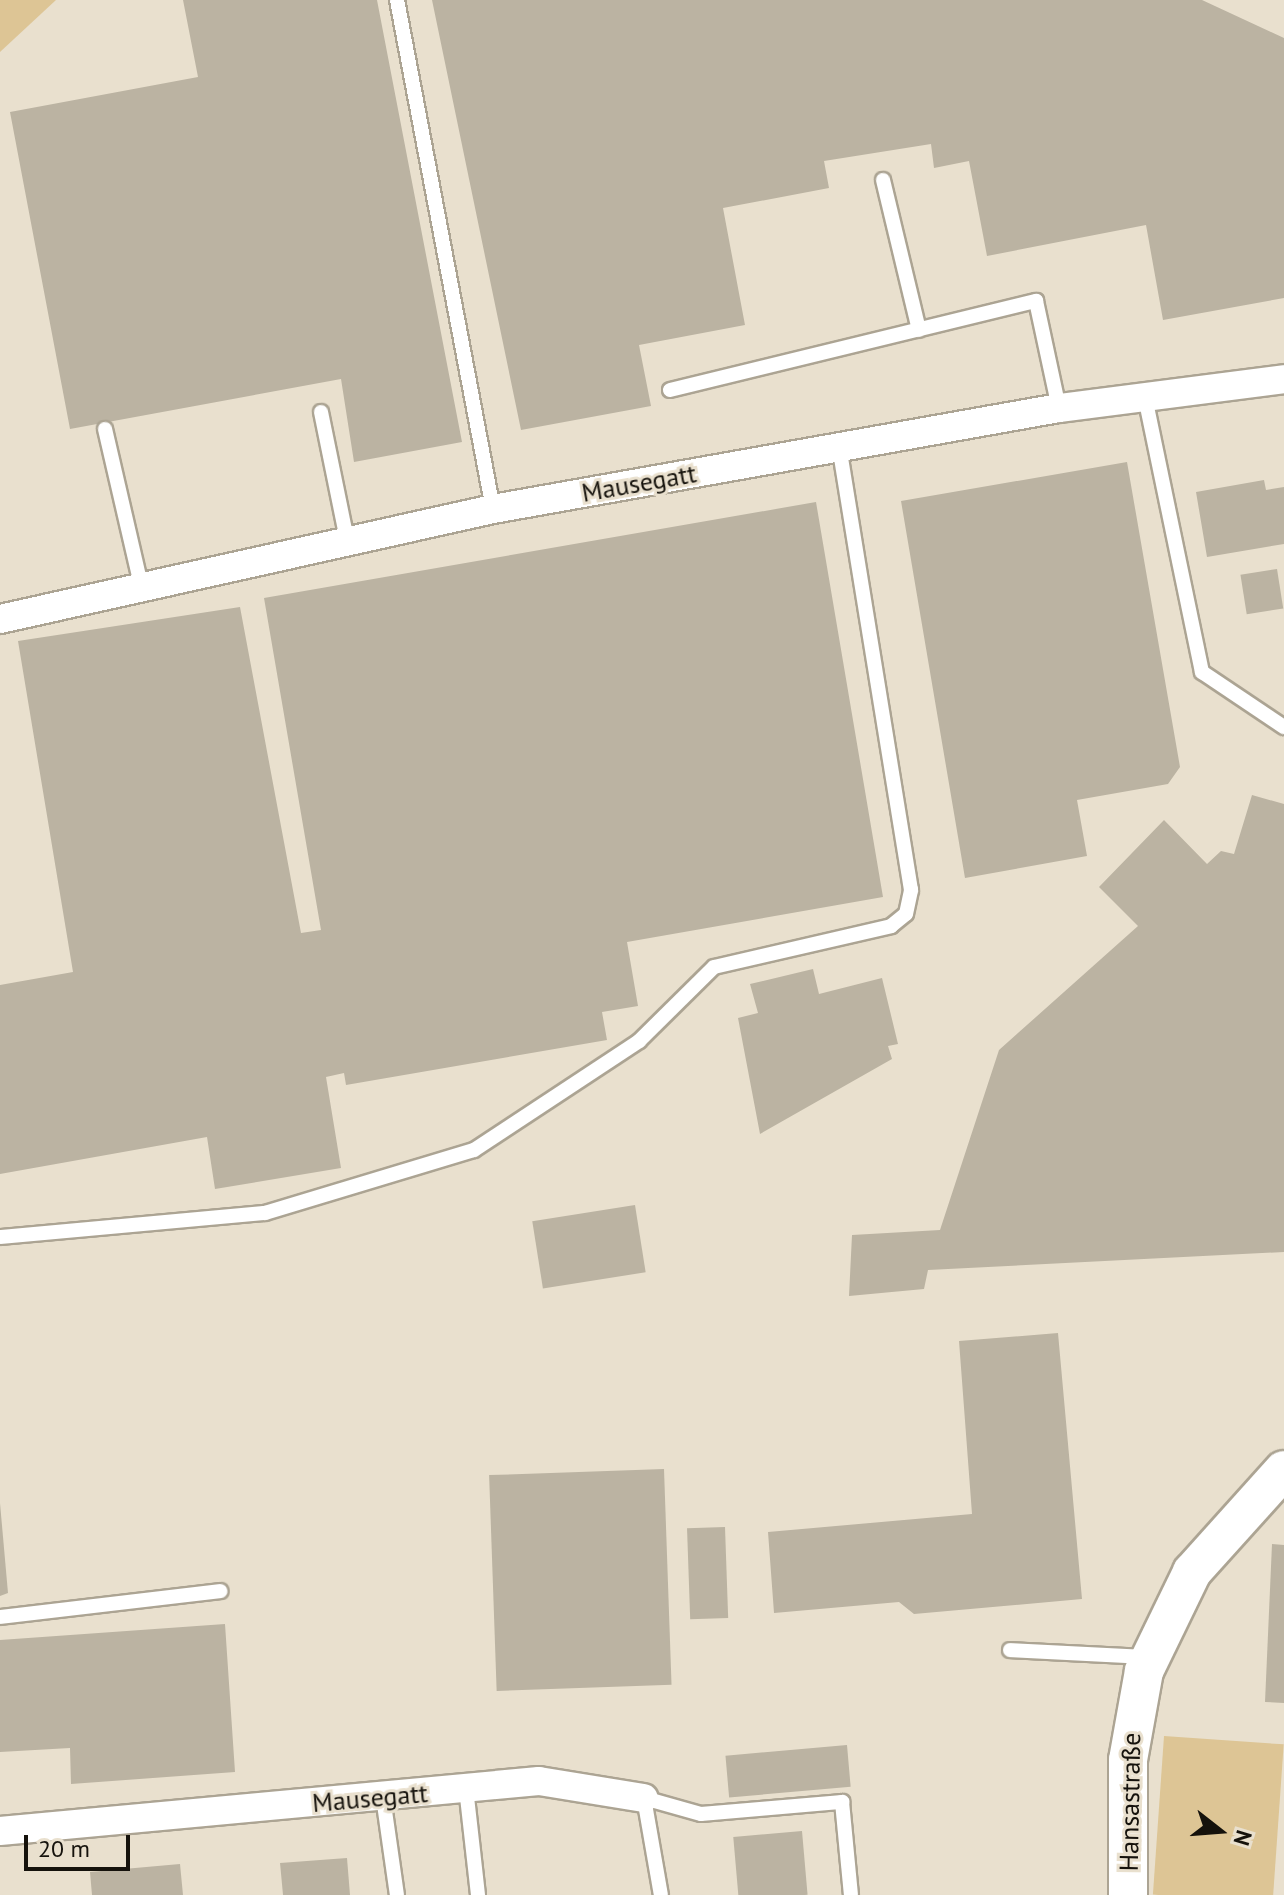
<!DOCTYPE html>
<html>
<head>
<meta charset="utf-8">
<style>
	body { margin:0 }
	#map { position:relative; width:1284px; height:1895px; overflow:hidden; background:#e9e0ce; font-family:"PT Sans",sans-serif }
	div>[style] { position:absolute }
	.green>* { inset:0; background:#ddc595; transform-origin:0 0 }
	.building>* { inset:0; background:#bbb3a2; transform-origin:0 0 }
	.roads { filter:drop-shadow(2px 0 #aca493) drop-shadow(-2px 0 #aca493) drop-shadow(0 2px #aca493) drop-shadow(0 -2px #aca493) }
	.lane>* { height:14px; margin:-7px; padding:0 7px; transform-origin:7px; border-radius:7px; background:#fff }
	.street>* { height:28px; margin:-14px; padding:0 14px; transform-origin:14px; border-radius:14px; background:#fff }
	.secondary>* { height:38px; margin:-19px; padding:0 19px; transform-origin:19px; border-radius:19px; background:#fff }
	span { translate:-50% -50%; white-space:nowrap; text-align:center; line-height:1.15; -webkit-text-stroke:6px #e9e0ce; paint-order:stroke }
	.street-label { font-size:26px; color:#15120c }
	.north { position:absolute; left:1180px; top:1791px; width:80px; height:80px; -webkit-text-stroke:6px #e9e0ce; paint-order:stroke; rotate:107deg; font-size:22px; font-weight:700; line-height:32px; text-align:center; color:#15120c }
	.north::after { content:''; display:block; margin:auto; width:28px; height:36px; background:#15120c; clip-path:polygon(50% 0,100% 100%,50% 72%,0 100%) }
	.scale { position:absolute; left:24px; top:1835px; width:106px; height:36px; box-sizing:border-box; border:4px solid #15120c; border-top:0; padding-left:10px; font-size:24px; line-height:28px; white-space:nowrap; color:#15120c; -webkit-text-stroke:6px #e9e0ce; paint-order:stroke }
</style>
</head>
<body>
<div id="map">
	<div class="green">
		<div style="clip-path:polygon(0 0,56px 0,0 52px)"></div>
		<div style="left:1164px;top:1736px;width:120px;height:159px;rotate:4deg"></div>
	</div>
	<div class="building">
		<div style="clip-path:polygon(183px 0,377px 0,462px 442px,354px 462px,341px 379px,70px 429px,10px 112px,198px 77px)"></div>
		<div style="clip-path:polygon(432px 0,1202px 0,1284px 38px,1284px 298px,1163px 320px,1146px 225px,987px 256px,969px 161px,934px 168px,931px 144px,824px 161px,829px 188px,723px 208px,745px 325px,639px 345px,651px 406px,521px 430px)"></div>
		<div style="clip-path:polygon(1127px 462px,1180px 767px,1168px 784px,1077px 800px,1087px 856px,965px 878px,901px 501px)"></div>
		<div style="clip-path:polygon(1264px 480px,1266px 490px,1284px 487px,1284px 544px,1207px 557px,1196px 492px)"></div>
		<div style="clip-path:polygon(816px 502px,883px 897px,627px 942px,638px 1006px,602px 1012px,607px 1040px,346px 1085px,344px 1073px,326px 1077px,341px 1168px,215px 1189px,207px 1137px,0 1174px,0 985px,73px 972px,18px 641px,240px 607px,301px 933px,321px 930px,264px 598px)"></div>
		<div style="left:1277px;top:569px;width:40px;height:37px;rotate:81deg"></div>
		<div style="clip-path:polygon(1252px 795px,1284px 804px,1284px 1252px,928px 1270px,924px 1289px,849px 1296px,852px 1235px,940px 1230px,999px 1050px,1138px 926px,1099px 887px,1164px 820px,1207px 864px,1221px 851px,1234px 854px)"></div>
		<div style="clip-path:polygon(813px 969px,819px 994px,882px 978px,898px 1044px,888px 1046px,892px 1059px,760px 1134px,738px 1018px,758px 1013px,750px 984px)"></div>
		<div style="left:635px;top:1205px;width:68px;height:104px;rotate:81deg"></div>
		<div style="clip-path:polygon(1058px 1333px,1082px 1599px,914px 1614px,899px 1602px,774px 1613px,768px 1532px,972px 1514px,959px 1341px)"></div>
		<div style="left:664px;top:1469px;width:216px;height:175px;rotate:88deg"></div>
		<div style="clip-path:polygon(0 1503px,8px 1593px,0 1596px)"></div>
		<div style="left:725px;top:1527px;width:91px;height:38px;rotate:88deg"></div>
		<div style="clip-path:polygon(1272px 1544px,1284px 1545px,1284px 1703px,1265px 1702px)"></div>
		<div style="clip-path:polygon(225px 1624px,235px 1772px,71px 1784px,70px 1748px,0 1752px,0 1640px)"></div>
		<div style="left:847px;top:1745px;width:42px;height:122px;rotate:85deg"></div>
		<div style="left:802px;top:1831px;width:64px;height:69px;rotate:85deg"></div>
		<div style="clip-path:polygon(347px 1858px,350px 1895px,283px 1895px,280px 1863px)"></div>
		<div style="clip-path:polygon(180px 1864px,183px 1895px,92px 1895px,90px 1872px)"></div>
	</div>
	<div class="roads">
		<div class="lane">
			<div style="left:397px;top:0;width:518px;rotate:79.32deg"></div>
			<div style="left:883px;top:180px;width:154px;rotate:76.5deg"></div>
			<div style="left:670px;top:390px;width:377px;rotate:-13.7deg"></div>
			<div style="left:1036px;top:301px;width:109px;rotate:77.9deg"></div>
			<div style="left:1145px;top:397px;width:281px;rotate:78.3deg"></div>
			<div style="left:1202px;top:672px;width:99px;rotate:33.9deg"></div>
			<div style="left:321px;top:412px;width:131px;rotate:78.5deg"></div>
			<div style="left:105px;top:429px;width:160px;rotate:77deg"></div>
			<div style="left:0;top:1237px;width:266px;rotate:-5.2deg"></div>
			<div style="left:265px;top:1213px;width:218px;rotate:-16.8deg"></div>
			<div style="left:474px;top:1150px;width:198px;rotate:-33.4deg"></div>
			<div style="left:639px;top:1041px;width:105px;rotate:-44.6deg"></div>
			<div style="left:714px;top:967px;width:182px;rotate:-13deg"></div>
			<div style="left:891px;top:926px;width:19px;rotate:-39deg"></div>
			<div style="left:906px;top:914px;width:25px;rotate:-78deg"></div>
			<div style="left:911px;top:890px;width:449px;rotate:-99.2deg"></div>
			<div style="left:0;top:1617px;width:222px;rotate:-6.7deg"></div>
			<div style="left:1010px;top:1650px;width:139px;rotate:2.9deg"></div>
			<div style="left:466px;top:1788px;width:108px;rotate:83.6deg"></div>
			<div style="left:383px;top:1797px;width:99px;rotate:81.9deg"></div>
			<div style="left:644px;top:1798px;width:59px;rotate:15.7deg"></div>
			<div style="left:701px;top:1814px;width:142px;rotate:-4.9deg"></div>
			<div style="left:842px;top:1802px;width:93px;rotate:84.5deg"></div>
			<div style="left:644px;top:1798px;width:98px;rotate:80.1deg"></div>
		</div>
		<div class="street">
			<div style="left:0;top:619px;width:505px;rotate:-12.58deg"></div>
			<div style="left:493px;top:509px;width:575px;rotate:-10.12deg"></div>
			<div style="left:1059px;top:408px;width:227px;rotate:-7.3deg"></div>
			<div style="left:0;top:1831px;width:541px;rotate:-5.3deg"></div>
			<div style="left:539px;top:1781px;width:106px;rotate:9.2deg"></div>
		</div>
		<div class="secondary">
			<div style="left:1128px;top:1895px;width:135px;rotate:-90deg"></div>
			<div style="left:1128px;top:1760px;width:90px;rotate:-79.8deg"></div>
			<div style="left:1144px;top:1671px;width:110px;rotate:-64.1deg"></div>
			<div style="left:1192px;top:1572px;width:137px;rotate:-48deg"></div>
		</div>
	</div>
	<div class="street-label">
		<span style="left:639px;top:483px;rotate:-10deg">Mausegatt</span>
		<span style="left:370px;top:1798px;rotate:-5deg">Mausegatt</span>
		<span style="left:1130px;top:1802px;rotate:-89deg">Hansastraße</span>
	</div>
	<div class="north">N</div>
	<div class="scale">20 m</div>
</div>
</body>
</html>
